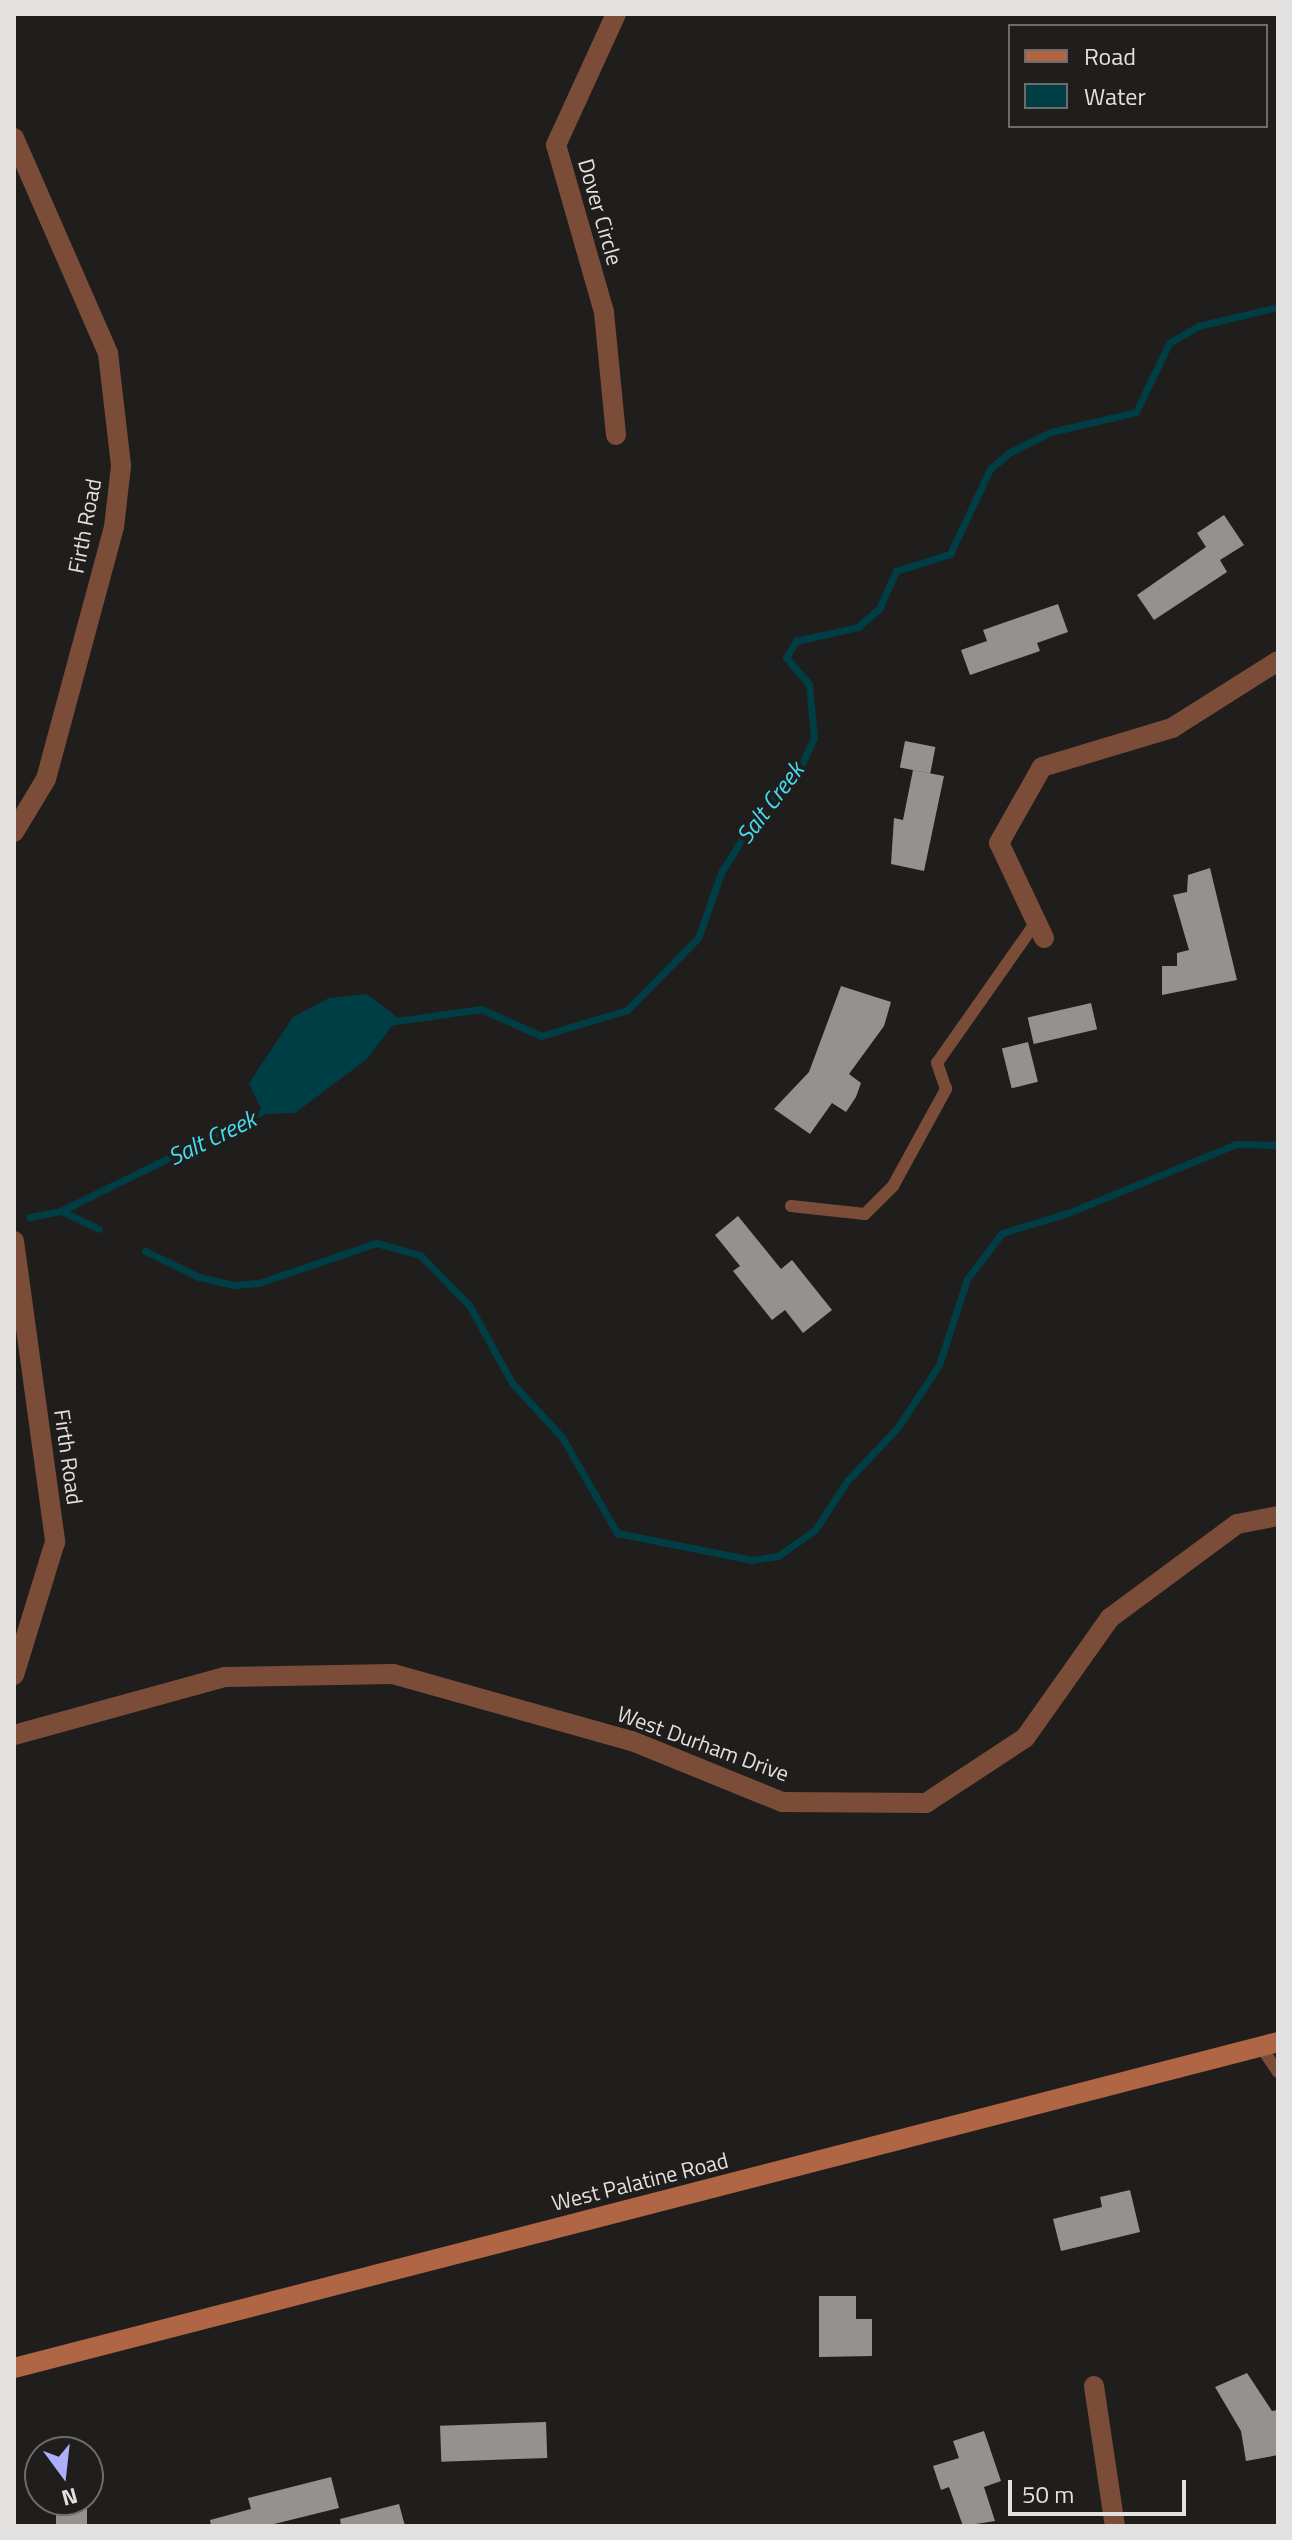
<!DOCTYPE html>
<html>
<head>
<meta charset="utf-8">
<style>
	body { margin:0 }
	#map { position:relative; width:1292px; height:2540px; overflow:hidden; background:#201e1c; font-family:"Titillium Web",sans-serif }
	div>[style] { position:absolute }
	.water>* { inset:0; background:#003e45 }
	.stream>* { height:7px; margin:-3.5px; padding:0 3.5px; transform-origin:3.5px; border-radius:3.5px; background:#003e45 }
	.building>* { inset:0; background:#93928f; transform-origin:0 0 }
	.lane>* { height:12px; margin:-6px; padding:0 6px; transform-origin:6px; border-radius:6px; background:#7b4d39 }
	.street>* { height:20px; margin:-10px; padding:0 10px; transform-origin:10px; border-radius:10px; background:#7b4d39 }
	.secondary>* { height:20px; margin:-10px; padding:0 10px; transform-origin:10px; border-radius:10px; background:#b06645 }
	span { translate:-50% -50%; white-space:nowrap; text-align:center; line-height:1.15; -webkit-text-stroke:8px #201e1c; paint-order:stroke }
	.street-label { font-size:22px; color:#e2e1df }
	.water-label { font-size:24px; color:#45def0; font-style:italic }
	.frame { position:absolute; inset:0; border:16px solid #e2e1df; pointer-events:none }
	.legend { position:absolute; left:1008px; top:24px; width:260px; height:104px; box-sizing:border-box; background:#201e1c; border:2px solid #6e6c6a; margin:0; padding:10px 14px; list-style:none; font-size:24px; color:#e2e1df }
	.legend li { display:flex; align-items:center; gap:16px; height:40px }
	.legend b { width:40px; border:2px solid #6e6c6a }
	.north { position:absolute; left:24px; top:2436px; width:80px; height:80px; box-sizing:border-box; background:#201e1c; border:2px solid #6e6c6a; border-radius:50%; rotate:165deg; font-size:22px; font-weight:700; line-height:32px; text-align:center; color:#e2e1df }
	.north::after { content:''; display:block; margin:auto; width:28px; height:36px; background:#acaffb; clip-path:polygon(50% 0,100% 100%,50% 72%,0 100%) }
	.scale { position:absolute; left:1008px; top:2480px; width:178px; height:36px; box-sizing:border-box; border:4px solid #e2e1df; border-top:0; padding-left:10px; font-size:24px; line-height:28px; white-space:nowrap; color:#e2e1df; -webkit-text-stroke:6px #201e1c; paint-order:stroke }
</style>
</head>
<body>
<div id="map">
	<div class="water">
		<div style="clip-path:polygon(367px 994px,398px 1018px,367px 1059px,295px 1113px,263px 1114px,249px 1083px,293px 1017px,329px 998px)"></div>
	</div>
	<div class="stream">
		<div style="left:389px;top:1022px;width:93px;rotate:-8deg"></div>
		<div style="left:481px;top:1009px;width:66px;rotate:24.2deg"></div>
		<div style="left:541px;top:1036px;width:90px;rotate:-16.8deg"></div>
		<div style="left:627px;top:1010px;width:101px;rotate:-45.4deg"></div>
		<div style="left:698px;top:938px;width:69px;rotate:-70.5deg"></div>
		<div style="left:721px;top:873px;width:73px;rotate:-58.5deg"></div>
		<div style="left:759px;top:811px;width:49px;rotate:-42.5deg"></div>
		<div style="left:795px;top:778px;width:44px;rotate:-64.6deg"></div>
		<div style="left:814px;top:738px;width:54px;rotate:-95.3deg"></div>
		<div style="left:809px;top:684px;width:35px;rotate:-131deg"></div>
		<div style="left:786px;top:658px;width:20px;rotate:-60deg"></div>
		<div style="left:796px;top:641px;width:64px;rotate:-12.7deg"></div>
		<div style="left:858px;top:627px;width:28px;rotate:-41deg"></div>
		<div style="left:879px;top:609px;width:42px;rotate:-65.9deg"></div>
		<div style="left:896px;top:571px;width:57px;rotate:-17.5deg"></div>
		<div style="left:950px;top:554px;width:94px;rotate:-64.8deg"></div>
		<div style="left:990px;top:469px;width:26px;rotate:-40deg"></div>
		<div style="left:1010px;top:452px;width:46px;rotate:-26deg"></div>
		<div style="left:1051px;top:432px;width:87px;rotate:-13.2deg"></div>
		<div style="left:1136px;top:412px;width:76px;rotate:-64.4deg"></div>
		<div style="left:1169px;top:343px;width:34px;rotate:-30deg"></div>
		<div style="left:1198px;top:326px;width:82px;rotate:-13.4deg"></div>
		<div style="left:61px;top:1211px;width:42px;rotate:25.3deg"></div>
		<div style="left:30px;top:1217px;width:32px;rotate:-11deg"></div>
		<div style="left:61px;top:1211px;width:232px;rotate:-26.3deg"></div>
		<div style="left:145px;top:1251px;width:60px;rotate:25.7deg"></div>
		<div style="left:199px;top:1277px;width:37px;rotate:13deg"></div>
		<div style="left:235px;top:1285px;width:24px;rotate:-5deg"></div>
		<div style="left:259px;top:1283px;width:124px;rotate:-18.9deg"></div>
		<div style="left:376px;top:1243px;width:46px;rotate:15.3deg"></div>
		<div style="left:420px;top:1255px;width:70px;rotate:45.6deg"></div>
		<div style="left:469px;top:1305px;width:89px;rotate:61.1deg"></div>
		<div style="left:512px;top:1383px;width:74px;rotate:47.2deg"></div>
		<div style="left:562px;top:1437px;width:111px;rotate:60.2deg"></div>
		<div style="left:617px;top:1533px;width:138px;rotate:11.3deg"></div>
		<div style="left:752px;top:1560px;width:26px;rotate:-9deg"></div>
		<div style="left:778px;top:1556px;width:45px;rotate:-35.1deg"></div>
		<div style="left:815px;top:1530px;width:59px;rotate:-56.9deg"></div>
		<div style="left:847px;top:1481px;width:74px;rotate:-46.6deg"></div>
		<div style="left:898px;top:1427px;width:74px;rotate:-56.5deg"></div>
		<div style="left:939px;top:1365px;width:90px;rotate:-72deg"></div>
		<div style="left:967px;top:1279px;width:58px;rotate:-52.7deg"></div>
		<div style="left:1002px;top:1233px;width:69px;rotate:-16.9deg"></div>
		<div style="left:1068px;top:1213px;width:182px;rotate:-22.3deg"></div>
		<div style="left:1236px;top:1144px;width:42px;rotate:1.4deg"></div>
	</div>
	<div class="building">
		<div style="clip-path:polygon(1224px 515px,1244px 545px,1220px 560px,1227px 572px,1154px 620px,1137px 595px,1206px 547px,1197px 533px)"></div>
		<div style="clip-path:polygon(1058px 604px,1068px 632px,1037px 643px,1040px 651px,970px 675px,961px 650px,987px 641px,983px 630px)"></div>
		<div style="left:905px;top:741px;width:31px;height:27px;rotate:11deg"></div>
		<div style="clip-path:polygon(913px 770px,944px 776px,924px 871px,891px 864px,894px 818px,903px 820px)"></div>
		<div style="clip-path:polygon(1210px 868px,1237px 980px,1162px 995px,1162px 966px,1177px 966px,1177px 953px,1189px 950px,1173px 895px,1187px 892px,1188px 875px)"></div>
		<div style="clip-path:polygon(841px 986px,891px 1002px,884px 1026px,849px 1074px,861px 1083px,856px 1097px,846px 1112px,832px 1103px,810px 1134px,774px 1109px,809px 1072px)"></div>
		<div style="left:1091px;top:1003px;width:27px;height:65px;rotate:77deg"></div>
		<div style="left:1028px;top:1042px;width:41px;height:27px;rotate:76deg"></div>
		<div style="clip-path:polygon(738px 1216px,781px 1269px,792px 1260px,832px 1310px,803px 1333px,785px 1310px,772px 1320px,733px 1271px,740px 1266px,715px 1235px)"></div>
		<div style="clip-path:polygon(1130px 2190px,1140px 2232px,1061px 2251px,1053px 2219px,1102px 2207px,1100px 2197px)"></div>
		<div style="clip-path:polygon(819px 2296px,856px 2296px,856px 2319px,872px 2319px,872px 2356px,819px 2357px)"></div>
		<div style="clip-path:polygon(1247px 2373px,1272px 2411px,1278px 2410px,1278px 2455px,1246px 2461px,1241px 2431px,1215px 2387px)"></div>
		<div style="left:546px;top:2422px;width:36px;height:106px;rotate:88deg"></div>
		<div style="clip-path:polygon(984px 2431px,1001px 2481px,984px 2487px,995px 2521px,963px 2526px,949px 2487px,941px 2490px,933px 2466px,959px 2458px,953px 2441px)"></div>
		<div style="clip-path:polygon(331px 2477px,339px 2508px,266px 2526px,211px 2526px,210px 2520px,251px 2509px,248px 2498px)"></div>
		<div style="left:56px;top:2500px;width:31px;height:26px"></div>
		<div style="clip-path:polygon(399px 2504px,405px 2526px,341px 2526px,340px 2519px)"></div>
	</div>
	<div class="lane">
		<div style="left:791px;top:1206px;width:74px;rotate:6.2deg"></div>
		<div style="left:865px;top:1214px;width:40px;rotate:-45deg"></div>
		<div style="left:893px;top:1186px;width:111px;rotate:-61.3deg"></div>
		<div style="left:946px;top:1089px;width:28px;rotate:-109deg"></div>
		<div style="left:937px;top:1063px;width:172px;rotate:-54.9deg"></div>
		<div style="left:1261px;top:2047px;width:30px;rotate:56deg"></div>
	</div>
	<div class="street">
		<div style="left:14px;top:138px;width:235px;rotate:66.4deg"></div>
		<div style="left:108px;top:353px;width:114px;rotate:83.4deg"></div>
		<div style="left:121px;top:466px;width:61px;rotate:96.5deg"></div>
		<div style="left:114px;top:527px;width:261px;rotate:105.1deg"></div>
		<div style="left:46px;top:779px;width:62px;rotate:121.1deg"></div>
		<div style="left:616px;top:435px;width:124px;rotate:-95.6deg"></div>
		<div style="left:604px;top:312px;width:174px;rotate:-106deg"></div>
		<div style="left:556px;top:145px;width:144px;rotate:-65.4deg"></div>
		<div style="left:1044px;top:938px;width:105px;rotate:-115.3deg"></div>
		<div style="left:999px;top:843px;width:87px;rotate:-60.5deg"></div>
		<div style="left:1042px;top:767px;width:136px;rotate:-16.7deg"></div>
		<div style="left:1172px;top:728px;width:125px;rotate:-32.3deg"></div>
		<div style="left:14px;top:1241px;width:304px;rotate:82.2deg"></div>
		<div style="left:55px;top:1542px;width:139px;rotate:107.1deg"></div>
		<div style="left:14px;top:1735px;width:219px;rotate:-15.4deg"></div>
		<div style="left:225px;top:1677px;width:168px;rotate:-1deg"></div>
		<div style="left:393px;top:1674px;width:248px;rotate:15.7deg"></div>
		<div style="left:632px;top:1741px;width:162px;rotate:22.1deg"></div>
		<div style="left:782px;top:1802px;width:144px;rotate:0.4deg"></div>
		<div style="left:926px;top:1803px;width:118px;rotate:-33.3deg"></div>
		<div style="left:1025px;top:1738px;width:147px;rotate:-54.7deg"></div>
		<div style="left:1110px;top:1618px;width:158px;rotate:-36.5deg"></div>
		<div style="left:1237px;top:1524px;width:42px;rotate:-11deg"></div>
		<div style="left:1094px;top:2386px;width:142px;rotate:81.5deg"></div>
	</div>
	<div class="secondary">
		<div style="left:14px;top:2368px;width:1305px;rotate:-14.46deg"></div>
	</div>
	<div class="street-label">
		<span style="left:600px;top:212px;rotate:74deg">Dover Circle</span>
		<span style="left:85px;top:526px;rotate:-79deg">Firth Road</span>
		<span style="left:68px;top:1457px;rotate:82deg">Firth Road</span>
		<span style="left:703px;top:1744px;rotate:20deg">West Durham Drive</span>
		<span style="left:640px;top:2182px;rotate:-14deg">West Palatine Road</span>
	</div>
	<div class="water-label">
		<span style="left:770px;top:803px;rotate:-53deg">Salt Creek</span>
		<span style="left:212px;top:1138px;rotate:-26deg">Salt Creek</span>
	</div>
	<div class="frame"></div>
	<ul class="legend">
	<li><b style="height:10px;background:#b06645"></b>Road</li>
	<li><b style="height:22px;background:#003e45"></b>Water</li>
	</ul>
	<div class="north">N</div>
	<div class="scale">50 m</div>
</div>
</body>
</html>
